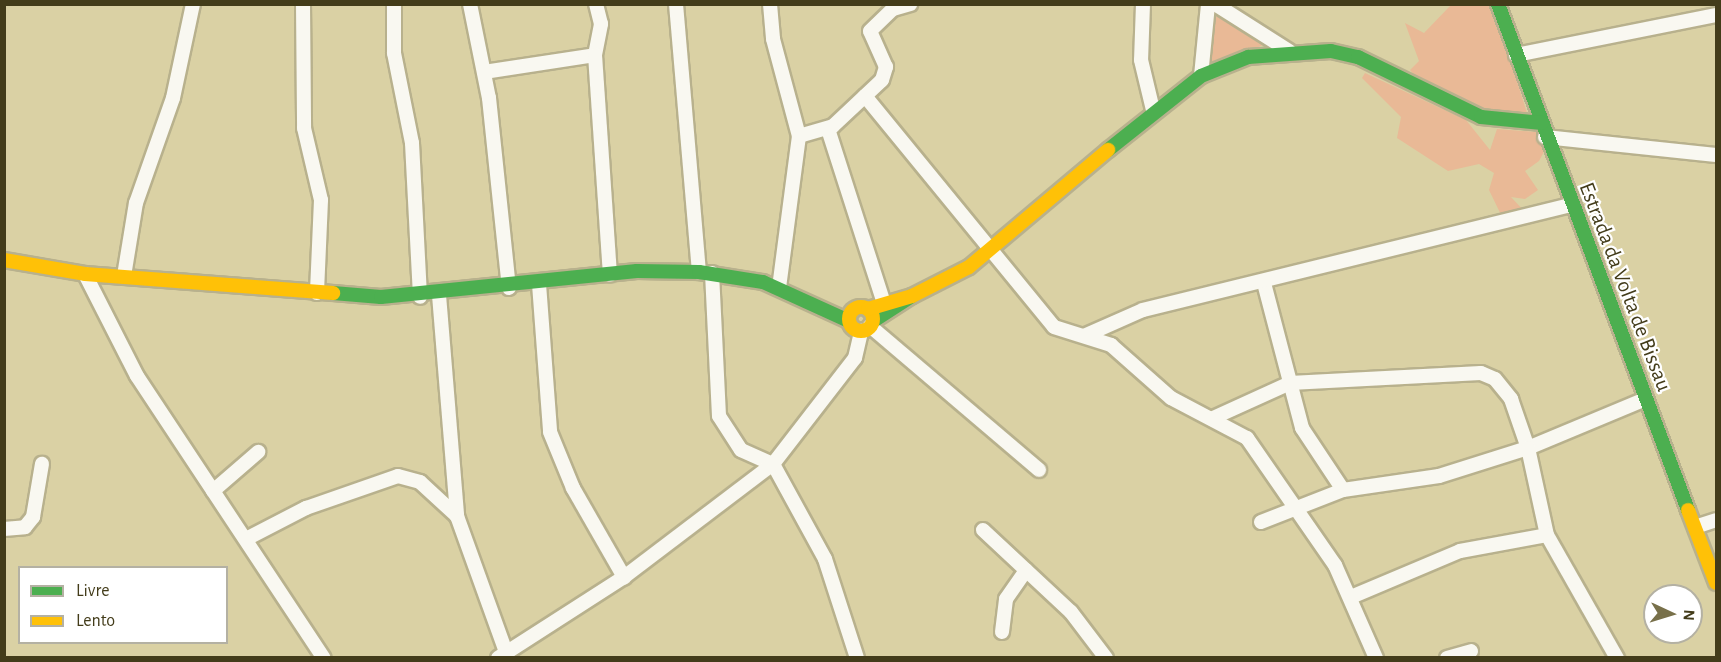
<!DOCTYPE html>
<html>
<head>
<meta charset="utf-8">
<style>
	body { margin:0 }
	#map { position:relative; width:1721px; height:662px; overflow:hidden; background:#dad1a4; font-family:"Alegreya Sans",sans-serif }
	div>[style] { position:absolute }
	.green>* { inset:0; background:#e9b996 }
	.roads { filter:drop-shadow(2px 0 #b8b18d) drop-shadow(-2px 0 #b8b18d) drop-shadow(0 2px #b8b18d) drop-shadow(0 -2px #b8b18d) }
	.street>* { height:14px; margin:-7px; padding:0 7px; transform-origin:7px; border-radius:7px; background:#f9f8f1 }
	.fast>* { height:14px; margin:-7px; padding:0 7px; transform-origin:7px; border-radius:7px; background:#4caf50 }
	.slow>* { height:14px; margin:-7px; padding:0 7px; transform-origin:7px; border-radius:7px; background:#ffc107 }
	.slow>.ring { margin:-7px; padding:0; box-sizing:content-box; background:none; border:14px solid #ffc107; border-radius:50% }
	span { translate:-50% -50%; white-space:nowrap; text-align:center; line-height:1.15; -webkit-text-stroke:4.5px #fff; paint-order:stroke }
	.street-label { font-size:22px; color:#433c1a }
	.frame { position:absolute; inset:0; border:6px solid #433c1a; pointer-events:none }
	.legend { position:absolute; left:18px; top:566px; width:210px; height:78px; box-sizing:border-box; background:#fff; border:2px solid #b4b1a3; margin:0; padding:8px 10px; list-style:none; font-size:18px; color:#433c1a }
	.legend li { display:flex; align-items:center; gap:12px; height:30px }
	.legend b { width:30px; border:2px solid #b4b1a3 }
	.north { position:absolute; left:1643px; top:584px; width:60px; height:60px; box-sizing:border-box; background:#fff; border:2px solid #b4b1a3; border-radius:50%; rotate:94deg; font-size:16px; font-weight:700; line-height:24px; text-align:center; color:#433c1a }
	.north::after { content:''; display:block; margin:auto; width:21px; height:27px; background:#78704a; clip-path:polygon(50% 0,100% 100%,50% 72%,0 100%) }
</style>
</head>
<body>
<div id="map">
	<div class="green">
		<div style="clip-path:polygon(1451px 5px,1493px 5px,1527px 113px,1507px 121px,1423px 85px,1410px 70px,1419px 61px,1405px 23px,1424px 33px)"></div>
		<div style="clip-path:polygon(1204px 12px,1258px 32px,1271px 41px,1205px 73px)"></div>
		<div style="clip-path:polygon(1365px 73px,1466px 120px,1490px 150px,1497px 129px,1537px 132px,1547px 146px,1539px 161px,1525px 171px,1538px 190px,1525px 199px,1511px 197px,1526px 213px,1505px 223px,1489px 190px,1494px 173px,1479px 164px,1448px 171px,1397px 138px,1401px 117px,1362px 78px)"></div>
	</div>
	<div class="roads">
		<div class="street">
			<div style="left:303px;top:4px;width:124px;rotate:89.5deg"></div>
			<div style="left:304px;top:128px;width:74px;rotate:76.7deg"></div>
			<div style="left:321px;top:200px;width:93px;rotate:92.5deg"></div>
			<div style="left:394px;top:4px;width:49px;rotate:90deg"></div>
			<div style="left:394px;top:53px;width:92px;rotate:78.7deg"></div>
			<div style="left:412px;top:143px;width:154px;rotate:87deg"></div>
			<div style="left:470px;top:4px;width:96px;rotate:78.6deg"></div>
			<div style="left:489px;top:98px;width:191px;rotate:84deg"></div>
			<div style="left:676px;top:4px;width:269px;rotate:85.1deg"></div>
			<div style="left:770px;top:4px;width:35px;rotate:85deg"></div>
			<div style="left:773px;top:39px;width:100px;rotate:75deg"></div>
			<div style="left:799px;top:136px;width:152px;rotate:97.5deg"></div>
			<div style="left:1143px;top:4px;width:56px;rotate:92deg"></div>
			<div style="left:1141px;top:60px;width:51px;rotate:76.5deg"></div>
			<div style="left:1215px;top:4px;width:88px;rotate:32.4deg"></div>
			<div style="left:595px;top:55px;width:32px;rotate:-79deg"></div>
			<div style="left:601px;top:24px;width:21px;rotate:-104deg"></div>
			<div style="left:1516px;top:55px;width:204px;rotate:-11.3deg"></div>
			<div style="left:484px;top:72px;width:112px;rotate:-8.7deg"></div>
			<div style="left:595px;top:55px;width:220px;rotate:86.1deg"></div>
			<div style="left:1201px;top:76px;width:72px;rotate:-84.4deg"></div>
			<div style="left:865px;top:96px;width:298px;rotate:50.7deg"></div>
			<div style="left:1054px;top:327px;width:60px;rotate:17.5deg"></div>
			<div style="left:1111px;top:345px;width:80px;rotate:41.5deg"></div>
			<div style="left:1171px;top:398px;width:86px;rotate:27.8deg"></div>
			<div style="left:1247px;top:438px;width:155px;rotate:55.3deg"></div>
			<div style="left:1335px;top:565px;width:102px;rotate:66.2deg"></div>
			<div style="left:828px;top:129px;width:180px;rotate:72.2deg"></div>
			<div style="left:799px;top:136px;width:35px;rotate:-16deg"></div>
			<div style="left:833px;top:126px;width:67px;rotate:-43.2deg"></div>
			<div style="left:882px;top:80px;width:14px;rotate:-73deg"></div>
			<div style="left:886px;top:67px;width:39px;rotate:-114deg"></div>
			<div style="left:870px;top:31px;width:32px;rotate:-44deg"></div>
			<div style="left:893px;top:9px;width:18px;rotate:-16deg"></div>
			<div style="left:1545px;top:137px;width:172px;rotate:6deg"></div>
			<div style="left:712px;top:273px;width:143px;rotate:87.2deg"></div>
			<div style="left:719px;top:416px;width:40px;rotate:57.1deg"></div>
			<div style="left:741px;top:450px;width:35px;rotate:24deg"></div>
			<div style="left:773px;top:464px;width:108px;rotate:61.3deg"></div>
			<div style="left:825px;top:559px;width:104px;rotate:72.1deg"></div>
			<div style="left:85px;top:274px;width:114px;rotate:63deg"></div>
			<div style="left:137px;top:376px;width:338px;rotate:56.5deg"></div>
			<div style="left:124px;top:276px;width:74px;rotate:-80.7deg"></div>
			<div style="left:136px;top:203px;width:111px;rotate:-70.6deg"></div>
			<div style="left:173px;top:98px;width:96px;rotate:-78deg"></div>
			<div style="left:1264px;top:283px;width:150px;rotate:75.3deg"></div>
			<div style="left:1302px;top:428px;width:74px;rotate:56.5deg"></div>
			<div style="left:539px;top:284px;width:148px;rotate:85.7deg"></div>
			<div style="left:550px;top:432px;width:61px;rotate:67.7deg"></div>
			<div style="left:573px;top:488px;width:103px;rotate:60.2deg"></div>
			<div style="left:439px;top:295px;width:222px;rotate:85.3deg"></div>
			<div style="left:457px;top:516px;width:145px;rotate:70.2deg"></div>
			<div style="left:870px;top:326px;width:222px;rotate:40.4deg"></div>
			<div style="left:1084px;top:336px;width:64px;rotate:-23.8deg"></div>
			<div style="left:1143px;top:310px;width:441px;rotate:-13.8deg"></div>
			<div style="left:1213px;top:418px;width:85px;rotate:-24.4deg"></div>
			<div style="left:1290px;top:383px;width:191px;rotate:-3deg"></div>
			<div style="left:1481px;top:373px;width:15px;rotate:23deg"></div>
			<div style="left:1495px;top:379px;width:26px;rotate:51deg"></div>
			<div style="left:1511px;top:399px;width:52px;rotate:70.9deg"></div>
			<div style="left:1528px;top:448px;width:128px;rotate:-22.6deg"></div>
			<div style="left:213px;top:491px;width:60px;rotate:-40.9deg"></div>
			<div style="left:1261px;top:522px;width:88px;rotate:-21.3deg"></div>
			<div style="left:1343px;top:490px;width:97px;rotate:-8.3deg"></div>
			<div style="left:1439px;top:476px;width:93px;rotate:-17.5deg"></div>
			<div style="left:1528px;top:448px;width:89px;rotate:77.7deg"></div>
			<div style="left:1547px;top:535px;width:142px;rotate:60.4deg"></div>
			<div style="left:1695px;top:527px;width:22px;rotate:-18deg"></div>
			<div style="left:4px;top:529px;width:21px;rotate:-5deg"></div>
			<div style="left:25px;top:527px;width:13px;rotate:-51deg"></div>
			<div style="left:33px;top:517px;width:54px;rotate:-80.4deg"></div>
			<div style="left:983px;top:530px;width:120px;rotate:43deg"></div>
			<div style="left:1071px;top:612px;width:58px;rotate:52.7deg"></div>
			<div style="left:246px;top:539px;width:68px;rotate:-27.3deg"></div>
			<div style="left:306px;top:508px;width:97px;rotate:-19.2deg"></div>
			<div style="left:398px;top:476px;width:23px;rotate:15deg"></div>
			<div style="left:420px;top:482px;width:50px;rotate:42.6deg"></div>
			<div style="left:1351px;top:597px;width:118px;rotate:-22.9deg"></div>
			<div style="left:1460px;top:551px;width:88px;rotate:-10.4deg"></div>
			<div style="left:1002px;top:632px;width:33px;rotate:-83deg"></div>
			<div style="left:1006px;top:599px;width:35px;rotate:-55deg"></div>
			<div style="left:498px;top:658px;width:150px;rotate:-32.7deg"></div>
			<div style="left:624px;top:577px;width:187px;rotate:-37.2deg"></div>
			<div style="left:773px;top:464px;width:134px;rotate:-52.3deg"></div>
			<div style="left:855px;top:358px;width:28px;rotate:-77deg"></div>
			<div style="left:1447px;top:658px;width:25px;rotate:-16deg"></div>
		</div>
		<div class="fast">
			<div style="left:1498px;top:4px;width:540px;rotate:69.42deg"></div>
			<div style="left:1108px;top:150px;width:119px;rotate:-38.5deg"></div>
			<div style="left:1201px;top:76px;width:51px;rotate:-22deg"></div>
			<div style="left:1248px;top:57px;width:83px;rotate:-4.1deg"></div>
			<div style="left:1331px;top:51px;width:28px;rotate:13deg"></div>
			<div style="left:1358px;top:57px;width:137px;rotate:26deg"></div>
			<div style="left:1481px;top:117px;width:61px;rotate:5.6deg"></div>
			<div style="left:333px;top:293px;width:48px;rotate:4.8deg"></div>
			<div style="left:381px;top:297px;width:257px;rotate:-5.8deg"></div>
			<div style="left:637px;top:271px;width:62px;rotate:0.9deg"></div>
			<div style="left:699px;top:272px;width:65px;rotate:8.9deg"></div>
			<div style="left:763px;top:282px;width:94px;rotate:24.4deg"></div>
			<div style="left:873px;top:321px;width:46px;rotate:-32.7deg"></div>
		</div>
		<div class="slow">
			<div style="left:4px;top:260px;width:82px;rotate:9.8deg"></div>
			<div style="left:85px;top:274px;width:249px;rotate:4.4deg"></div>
			<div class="ring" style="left:849px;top:307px;width:10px;height:10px"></div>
			<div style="left:868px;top:309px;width:46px;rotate:-16.5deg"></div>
			<div style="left:912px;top:296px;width:64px;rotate:-27deg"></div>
			<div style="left:969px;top:267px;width:182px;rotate:-40.1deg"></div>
			<div style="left:1688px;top:510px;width:78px;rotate:69deg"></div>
		</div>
	</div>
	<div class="street-label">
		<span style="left:1625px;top:287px;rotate:69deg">Estrada da Volta de Bissau</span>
	</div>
	<div class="frame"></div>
	<ul class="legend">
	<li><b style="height:8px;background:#4caf50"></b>Livre</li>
	<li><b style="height:8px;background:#ffc107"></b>Lento</li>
	</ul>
	<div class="north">N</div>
</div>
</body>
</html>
